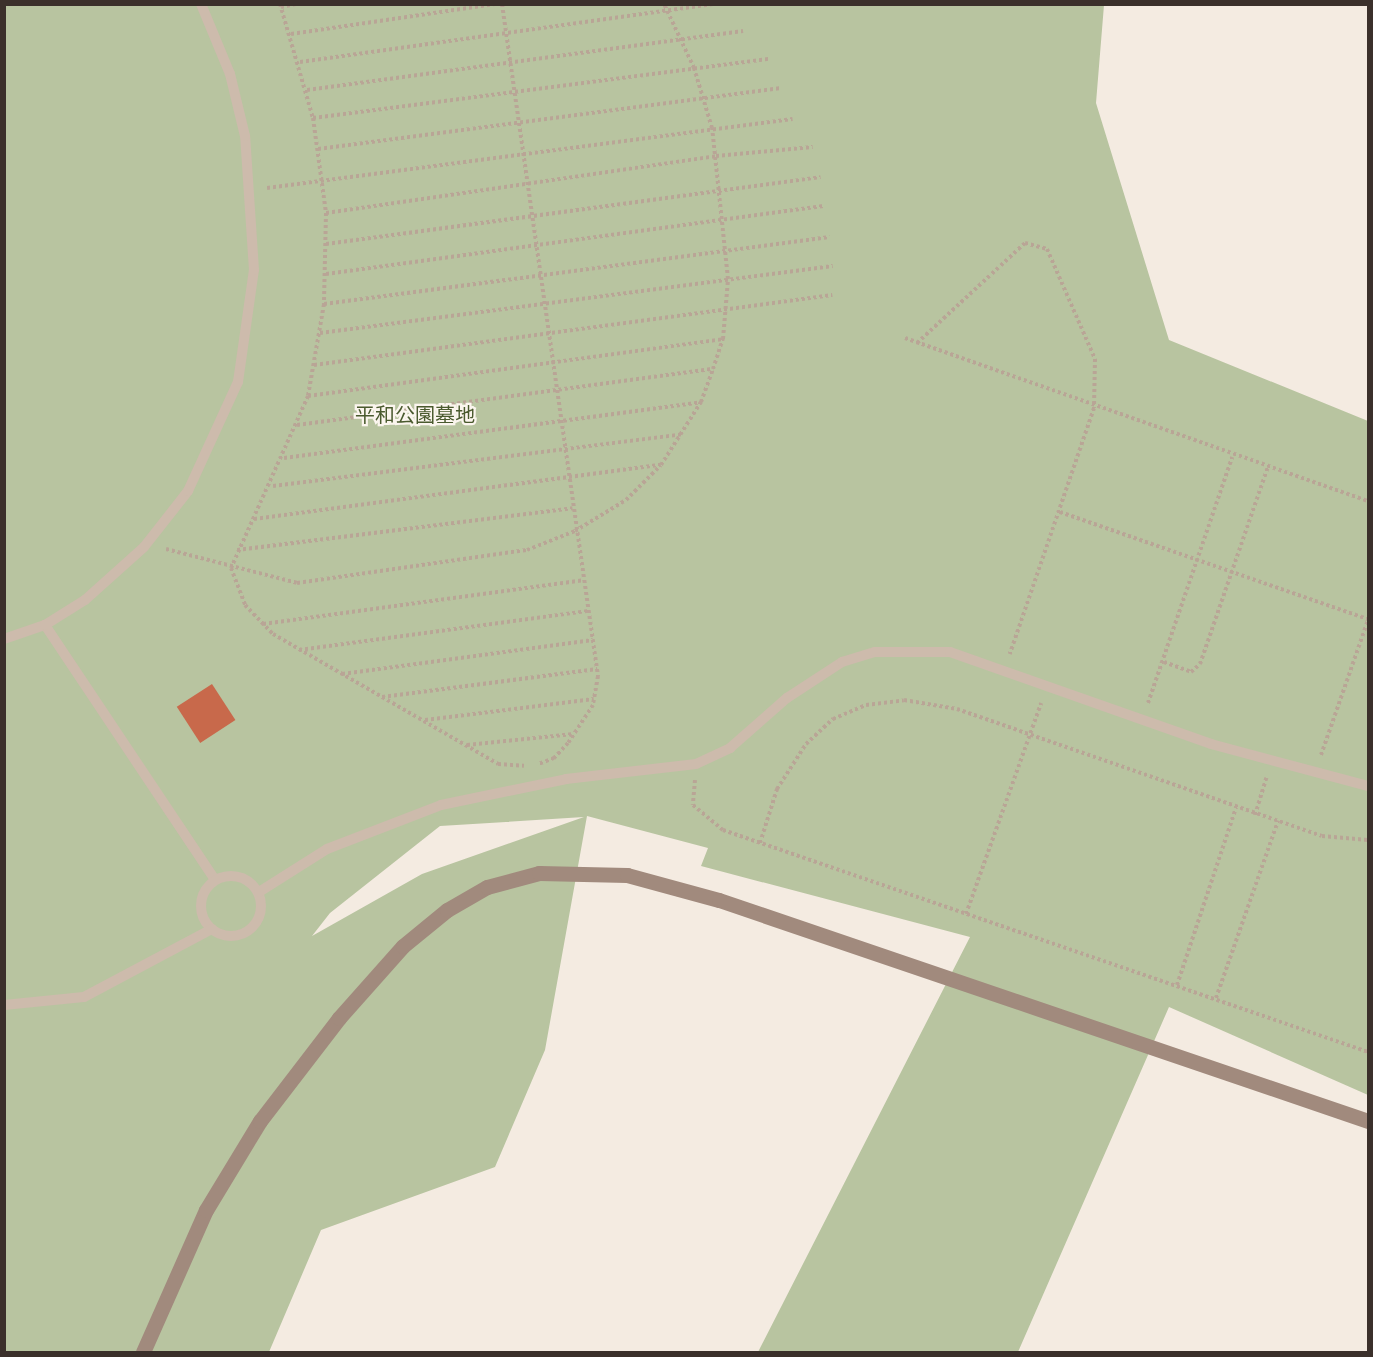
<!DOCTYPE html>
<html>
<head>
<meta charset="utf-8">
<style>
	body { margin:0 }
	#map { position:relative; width:1373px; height:1357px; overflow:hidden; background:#f4ebe1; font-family:Karla,"Noto Sans JP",sans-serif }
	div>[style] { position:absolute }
	.green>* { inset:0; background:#b8c4a0 }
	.building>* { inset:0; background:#c8694b; transform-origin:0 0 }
	.path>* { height:4px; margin-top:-2px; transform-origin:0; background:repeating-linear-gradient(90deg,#b9a596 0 3px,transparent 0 6px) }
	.lane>* { height:10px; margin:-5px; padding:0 5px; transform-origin:5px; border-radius:5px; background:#cdbbac }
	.lane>.ring { margin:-5px; padding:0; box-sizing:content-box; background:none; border:10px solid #cdbbac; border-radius:50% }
	.secondary>* { height:15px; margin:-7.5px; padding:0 7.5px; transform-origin:7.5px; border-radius:7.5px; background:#a18a7d }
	span { translate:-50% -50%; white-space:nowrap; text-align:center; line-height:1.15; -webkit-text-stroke:4.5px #fbf5ee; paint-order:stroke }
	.park-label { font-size:20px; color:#4a5a2e }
	.frame { position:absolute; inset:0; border:6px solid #3b302b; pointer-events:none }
</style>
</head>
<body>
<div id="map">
	<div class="green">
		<div style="clip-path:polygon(evenodd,5px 5px,1104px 5px,1096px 103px,1169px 340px,1368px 421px,1368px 1095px,1169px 1007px,1018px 1352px,758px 1352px,970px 937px,701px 866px,708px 848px,587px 816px,545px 1050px,495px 1167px,321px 1230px,269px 1352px,5px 1352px,5px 5px,584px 817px,422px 874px,312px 936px,330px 913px,440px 826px,584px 817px)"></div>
	</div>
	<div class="building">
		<div style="left:212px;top:684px;width:43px;height:42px;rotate:57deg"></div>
	</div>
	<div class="path">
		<div style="left:280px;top:4px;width:119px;rotate:73.9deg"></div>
		<div style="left:313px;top:118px;width:96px;rotate:82.2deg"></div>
		<div style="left:326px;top:213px;width:91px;rotate:91.3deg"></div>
		<div style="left:324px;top:304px;width:93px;rotate:99.9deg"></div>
		<div style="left:308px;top:396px;width:188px;rotate:114.1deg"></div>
		<div style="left:231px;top:568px;width:40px;rotate:69deg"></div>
		<div style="left:245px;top:605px;width:40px;rotate:46deg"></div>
		<div style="left:273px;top:634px;width:260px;rotate:30deg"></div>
		<div style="left:498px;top:764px;width:26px;rotate:4deg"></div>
		<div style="left:502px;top:4px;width:679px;rotate:81.87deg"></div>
		<div style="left:598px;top:676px;width:29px;rotate:100deg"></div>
		<div style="left:593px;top:705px;width:45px;rotate:123.3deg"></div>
		<div style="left:568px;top:743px;width:21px;rotate:133deg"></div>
		<div style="left:554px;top:758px;width:17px;rotate:159deg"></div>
		<div style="left:281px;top:7px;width:15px;rotate:-11deg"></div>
		<div style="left:291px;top:34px;width:206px;rotate:-8.4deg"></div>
		<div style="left:300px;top:62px;width:419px;rotate:-8deg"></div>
		<div style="left:307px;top:90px;width:440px;rotate:-7.7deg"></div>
		<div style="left:313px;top:118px;width:461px;rotate:-7.4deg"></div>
		<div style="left:318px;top:149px;width:467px;rotate:-7.5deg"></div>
		<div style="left:267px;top:188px;width:530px;rotate:-7.49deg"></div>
		<div style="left:326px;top:213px;width:394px;rotate:-8.3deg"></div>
		<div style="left:716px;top:156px;width:97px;rotate:-5.3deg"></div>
		<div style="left:326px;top:244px;width:499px;rotate:-7.7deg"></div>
		<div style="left:326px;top:274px;width:502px;rotate:-7.79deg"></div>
		<div style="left:324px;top:304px;width:510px;rotate:-7.54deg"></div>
		<div style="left:320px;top:333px;width:517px;rotate:-7.44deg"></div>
		<div style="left:905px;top:338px;width:491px;rotate:19.4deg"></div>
		<div style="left:917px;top:343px;width:147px;rotate:-42.8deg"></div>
		<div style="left:1025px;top:243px;width:23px;rotate:15deg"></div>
		<div style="left:1047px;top:249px;width:120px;rotate:66.4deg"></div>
		<div style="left:1095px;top:359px;width:49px;rotate:91.2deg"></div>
		<div style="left:1094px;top:408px;width:260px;rotate:108.9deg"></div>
		<div style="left:314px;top:365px;width:523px;rotate:-7.7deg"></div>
		<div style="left:308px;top:396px;width:419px;rotate:-7.8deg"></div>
		<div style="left:297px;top:425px;width:420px;rotate:-7.7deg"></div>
		<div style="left:284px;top:458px;width:421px;rotate:-7.6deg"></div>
		<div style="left:273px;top:486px;width:412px;rotate:-7.2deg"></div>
		<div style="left:1060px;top:512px;width:326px;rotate:19.2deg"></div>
		<div style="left:254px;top:519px;width:410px;rotate:-7.6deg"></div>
		<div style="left:166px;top:549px;width:135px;rotate:14.5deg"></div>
		<div style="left:297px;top:583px;width:232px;rotate:-8.2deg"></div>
		<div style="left:527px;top:550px;width:52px;rotate:-21.6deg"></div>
		<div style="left:575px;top:531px;width:60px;rotate:-31.3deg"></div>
		<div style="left:626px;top:500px;width:49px;rotate:-45deg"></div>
		<div style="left:661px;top:465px;width:75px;rotate:-57.6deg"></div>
		<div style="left:701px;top:402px;width:35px;rotate:-70deg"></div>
		<div style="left:713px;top:369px;width:32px;rotate:-72deg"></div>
		<div style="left:723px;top:339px;width:60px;rotate:-85.2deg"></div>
		<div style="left:728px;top:279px;width:152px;rotate:-96deg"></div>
		<div style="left:712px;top:128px;width:63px;rotate:-106.7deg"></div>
		<div style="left:694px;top:68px;width:71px;rotate:-115.1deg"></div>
		<div style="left:237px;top:550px;width:338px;rotate:-7.1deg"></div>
		<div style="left:263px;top:624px;width:323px;rotate:-7.8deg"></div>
		<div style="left:299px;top:650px;width:292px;rotate:-7.7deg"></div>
		<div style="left:1164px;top:662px;width:29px;rotate:20deg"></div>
		<div style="left:1191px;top:672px;width:12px;rotate:-42deg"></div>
		<div style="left:1200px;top:664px;width:208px;rotate:-71deg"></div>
		<div style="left:342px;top:674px;width:253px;rotate:-7.7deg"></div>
		<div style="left:382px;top:697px;width:217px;rotate:-7.4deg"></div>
		<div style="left:1148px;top:703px;width:260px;rotate:-71.1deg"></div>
		<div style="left:425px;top:720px;width:170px;rotate:-7.1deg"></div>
		<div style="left:467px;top:745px;width:107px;rotate:-5.9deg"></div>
		<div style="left:1321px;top:755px;width:143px;rotate:-70.8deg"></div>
		<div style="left:695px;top:780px;width:25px;rotate:95deg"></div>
		<div style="left:693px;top:805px;width:39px;rotate:40deg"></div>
		<div style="left:723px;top:830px;width:682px;rotate:18.99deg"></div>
		<div style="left:1255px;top:815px;width:39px;rotate:-73deg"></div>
		<div style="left:760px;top:843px;width:57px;rotate:-72.5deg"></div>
		<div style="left:777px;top:789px;width:54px;rotate:-57.2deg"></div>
		<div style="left:806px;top:744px;width:37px;rotate:-43deg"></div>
		<div style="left:833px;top:719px;width:36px;rotate:-23deg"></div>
		<div style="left:866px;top:705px;width:38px;rotate:-7deg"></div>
		<div style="left:904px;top:700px;width:54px;rotate:9.6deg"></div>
		<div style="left:957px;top:709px;width:386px;rotate:19.2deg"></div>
		<div style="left:1322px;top:836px;width:46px;rotate:5deg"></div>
		<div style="left:966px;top:914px;width:224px;rotate:-70.4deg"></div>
		<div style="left:1177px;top:985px;width:187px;rotate:-71.6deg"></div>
		<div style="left:1216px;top:998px;width:188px;rotate:-70.7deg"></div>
	</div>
	<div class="lane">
		<div style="left:45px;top:625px;width:306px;rotate:56.3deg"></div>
		<div style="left:4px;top:639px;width:43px;rotate:-18.9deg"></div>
		<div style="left:45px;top:625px;width:47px;rotate:-32deg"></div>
		<div style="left:85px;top:600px;width:79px;rotate:-41.9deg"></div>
		<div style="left:144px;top:547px;width:71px;rotate:-51.8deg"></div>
		<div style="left:188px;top:491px;width:120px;rotate:-65.4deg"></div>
		<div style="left:238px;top:382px;width:113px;rotate:-81.9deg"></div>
		<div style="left:254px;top:270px;width:134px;rotate:-93.8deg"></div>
		<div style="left:245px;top:136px;width:64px;rotate:-103.6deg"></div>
		<div style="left:230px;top:74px;width:76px;rotate:-112.5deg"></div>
		<div class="ring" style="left:201px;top:876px;width:50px;height:50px"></div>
		<div style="left:259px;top:892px;width:80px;rotate:-32.3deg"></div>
		<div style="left:327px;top:849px;width:122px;rotate:-21.1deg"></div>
		<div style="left:441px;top:805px;width:128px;rotate:-11.7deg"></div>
		<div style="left:566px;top:779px;width:131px;rotate:-6.6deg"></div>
		<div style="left:696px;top:764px;width:38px;rotate:-25deg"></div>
		<div style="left:730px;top:748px;width:76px;rotate:-41.3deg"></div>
		<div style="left:787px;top:698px;width:66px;rotate:-33.2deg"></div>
		<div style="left:842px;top:662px;width:34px;rotate:-17deg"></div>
		<div style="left:875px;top:652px;width:75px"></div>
		<div style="left:950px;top:652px;width:277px;rotate:19.4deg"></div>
		<div style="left:1211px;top:744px;width:163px;rotate:15deg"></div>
		<div style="left:4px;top:1005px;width:80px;rotate:-5.7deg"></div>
		<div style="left:84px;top:997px;width:145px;rotate:-28deg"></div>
	</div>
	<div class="secondary">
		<div style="left:143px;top:1352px;width:155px;rotate:-66.1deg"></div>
		<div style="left:206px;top:1210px;width:104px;rotate:-58.8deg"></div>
		<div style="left:260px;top:1121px;width:130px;rotate:-52.5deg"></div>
		<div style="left:339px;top:1018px;width:96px;rotate:-48.4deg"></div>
		<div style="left:403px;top:946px;width:57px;rotate:-39.3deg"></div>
		<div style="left:447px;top:910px;width:46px;rotate:-29.9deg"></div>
		<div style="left:487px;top:887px;width:54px;rotate:-15.1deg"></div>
		<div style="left:539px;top:873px;width:88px;rotate:1.3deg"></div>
		<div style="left:627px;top:875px;width:95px;rotate:15.2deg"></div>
		<div style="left:719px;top:900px;width:686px;rotate:18.8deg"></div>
	</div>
	<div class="park-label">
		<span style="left:415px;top:415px">平和公園墓地</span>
	</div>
	<div class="frame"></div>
</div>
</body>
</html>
